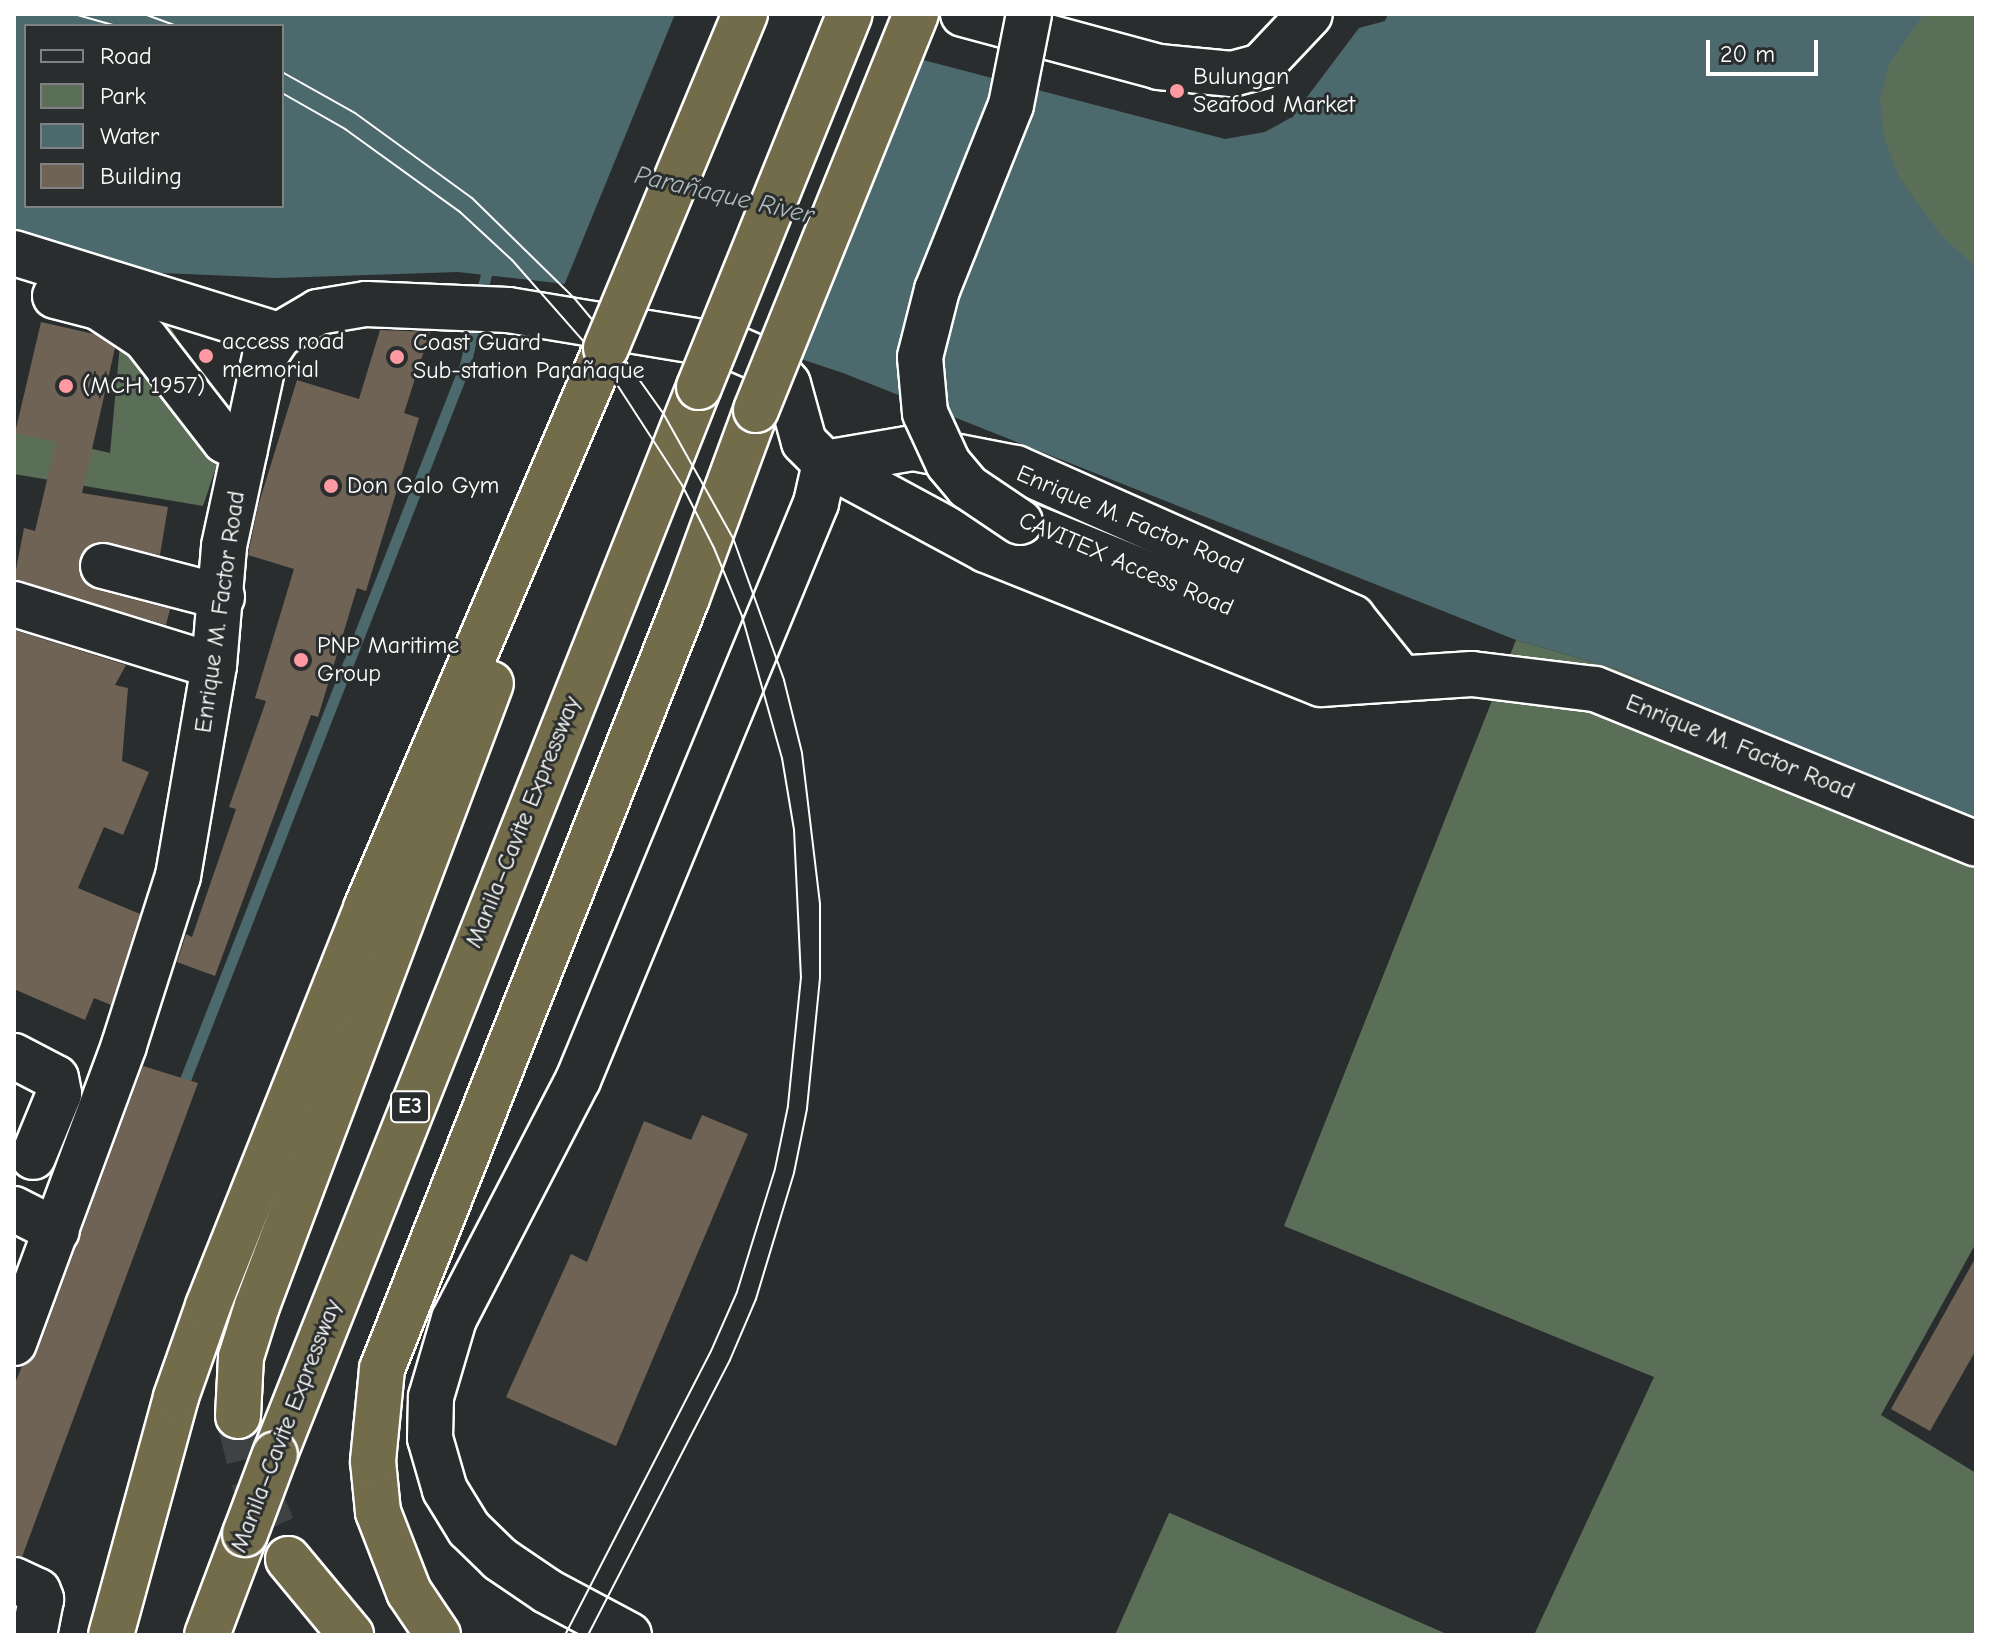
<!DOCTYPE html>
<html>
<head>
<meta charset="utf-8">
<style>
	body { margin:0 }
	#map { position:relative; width:1990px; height:1649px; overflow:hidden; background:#2a2d2e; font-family:"Comic Neue",sans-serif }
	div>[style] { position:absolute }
	.green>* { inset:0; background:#5b6e58 }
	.water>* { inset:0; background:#4c6a6d }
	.pier>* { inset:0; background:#2a2d2e }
	.stream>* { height:11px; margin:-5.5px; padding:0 5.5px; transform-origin:5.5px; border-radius:5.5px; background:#4c6a6d }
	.building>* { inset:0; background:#6f6355 }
	.highway-tunnel>* { height:44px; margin-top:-22px; transform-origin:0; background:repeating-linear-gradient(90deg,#3f4243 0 44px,transparent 0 66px) }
	.roads { filter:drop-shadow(2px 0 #fff) drop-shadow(-2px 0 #fff) drop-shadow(0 2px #fff) drop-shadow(0 -2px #fff) }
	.minor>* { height:44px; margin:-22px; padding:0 22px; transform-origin:22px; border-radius:22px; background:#2a2d2e }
	.highway>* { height:44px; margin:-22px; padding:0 22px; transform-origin:22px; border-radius:22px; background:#726c4b }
	.tram>* { height:2px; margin:-1px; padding:0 1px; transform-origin:1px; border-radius:1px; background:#fff }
	.bridges { filter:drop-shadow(2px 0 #fff) drop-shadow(-2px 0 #fff) drop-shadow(0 2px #fff) drop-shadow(0 -2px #fff) }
	.minor-bridge>* { height:44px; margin:-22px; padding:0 22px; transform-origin:22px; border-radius:22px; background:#2a2d2e }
	.highway-bridge>* { height:44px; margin:-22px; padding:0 22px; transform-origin:22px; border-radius:22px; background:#726c4b }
	.dots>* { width:22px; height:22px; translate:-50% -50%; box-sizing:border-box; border:4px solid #2a2d2e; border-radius:50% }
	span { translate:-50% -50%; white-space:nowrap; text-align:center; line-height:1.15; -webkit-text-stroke:6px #2a2d2e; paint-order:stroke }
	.shield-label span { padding:2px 6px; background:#2a2d2e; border:2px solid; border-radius:6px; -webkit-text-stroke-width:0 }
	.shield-label { font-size:22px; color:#fff; font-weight:700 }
	.poi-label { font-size:24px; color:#fff }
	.left { translate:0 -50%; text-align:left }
	.street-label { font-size:24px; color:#fff }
	.water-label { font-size:26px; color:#aebcbd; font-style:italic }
	.frame { position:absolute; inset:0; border:16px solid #fff; pointer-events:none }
	.legend { position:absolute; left:24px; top:24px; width:260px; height:184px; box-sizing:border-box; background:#2a2d2e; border:2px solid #7f8182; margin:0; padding:10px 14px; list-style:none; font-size:24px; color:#fff }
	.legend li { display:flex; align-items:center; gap:16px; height:40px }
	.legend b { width:40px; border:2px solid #7f8182 }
	.scale { position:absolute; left:1706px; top:40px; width:112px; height:36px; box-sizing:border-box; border:4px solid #fff; border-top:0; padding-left:10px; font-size:24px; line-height:28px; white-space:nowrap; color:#fff; -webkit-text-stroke:6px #2a2d2e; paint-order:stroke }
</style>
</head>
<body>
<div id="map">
	<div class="green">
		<div style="clip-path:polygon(1802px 14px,1976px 14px,1976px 300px,1816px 231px)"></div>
		<div style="clip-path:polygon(160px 311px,194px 365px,225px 441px,203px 506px,14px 474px,14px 431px,110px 453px,120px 344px)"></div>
		<div style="clip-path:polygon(1516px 640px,1616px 669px,1976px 822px,1976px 1243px,1881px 1415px,1976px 1473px,1976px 1635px,1534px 1635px,1654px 1377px,1284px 1226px)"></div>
		<div style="clip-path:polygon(1169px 1513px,1170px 1513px,1449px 1635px,1115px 1635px)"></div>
	</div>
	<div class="water">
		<div style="clip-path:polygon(evenodd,14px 14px,747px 14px,1225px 139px,1265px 132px,1292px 117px,1359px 28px,1385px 21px,1388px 14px,1924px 14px,1889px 64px,1880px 99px,1884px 137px,1899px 177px,1941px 235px,1976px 267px,1976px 822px,1616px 669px,1516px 640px,843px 373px,583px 286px,458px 272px,277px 278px,115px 271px,14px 241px,14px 14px,26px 26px,282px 26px,282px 206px,26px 206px,26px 26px)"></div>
	</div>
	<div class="pier">
		<div style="clip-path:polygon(675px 14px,763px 14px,918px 55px,794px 361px,563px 288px)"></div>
	</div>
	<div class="stream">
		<div style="left:479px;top:301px;width:28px;rotate:-75deg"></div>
		<div style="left:181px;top:1090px;width:779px;rotate:-68.61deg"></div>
		<div style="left:465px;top:365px;width:48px;rotate:-76.8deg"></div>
	</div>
	<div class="building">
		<div style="clip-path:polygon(41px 322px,94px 334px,115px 348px,82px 493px,168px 507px,160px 555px,97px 542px,85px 549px,79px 573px,97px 590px,170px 609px,166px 625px,14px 580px,24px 528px,35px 531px,56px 442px,15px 433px)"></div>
		<div style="clip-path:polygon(380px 330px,430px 332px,404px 413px,419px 418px,366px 591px,357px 588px,318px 717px,311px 715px,215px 976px,177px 962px,186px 934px,192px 937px,236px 809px,229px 807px,266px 701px,255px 698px,294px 569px,248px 555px,258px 506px,297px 380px,359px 399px)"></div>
		<div style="clip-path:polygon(14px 630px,126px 665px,115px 685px,128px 688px,122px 761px,149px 772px,123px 835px,104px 827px,78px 888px,140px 914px,111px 1005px,94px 998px,85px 1020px,14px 989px)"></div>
		<div style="clip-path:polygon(143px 1066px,198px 1083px,22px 1557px,14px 1555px,14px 1386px,22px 1366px,37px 1352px)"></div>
		<div style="clip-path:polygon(702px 1115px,748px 1134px,616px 1446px,506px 1397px,571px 1254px,587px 1262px,644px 1121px,691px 1140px)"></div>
		<div style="clip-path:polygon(1976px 1257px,1976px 1350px,1930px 1431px,1891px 1409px)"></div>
	</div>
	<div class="highway-tunnel">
		<div style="left:238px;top:1416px;width:73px;rotate:76.5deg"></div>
		<div style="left:255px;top:1487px;width:79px;rotate:65.4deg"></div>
	</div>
	<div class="roads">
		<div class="minor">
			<div style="left:963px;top:14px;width:203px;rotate:15.1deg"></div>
			<div style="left:1159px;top:67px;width:73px;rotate:5.5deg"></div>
			<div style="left:1232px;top:74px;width:30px;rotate:-15deg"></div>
			<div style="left:1261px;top:66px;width:71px;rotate:-46.7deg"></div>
			<div style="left:14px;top:253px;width:277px;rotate:17.2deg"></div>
			<div style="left:55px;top:296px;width:44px;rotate:14.3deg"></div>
			<div style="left:98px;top:307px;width:56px;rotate:33.4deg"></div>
			<div style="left:145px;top:338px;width:130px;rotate:52.2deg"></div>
			<div style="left:225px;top:441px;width:22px;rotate:27deg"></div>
			<div style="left:825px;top:463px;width:89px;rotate:-9.7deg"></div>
			<div style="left:913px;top:448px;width:105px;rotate:11deg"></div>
			<div style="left:1016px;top:468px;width:368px;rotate:23.9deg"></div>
			<div style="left:1352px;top:617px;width:77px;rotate:51.3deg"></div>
			<div style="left:1020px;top:522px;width:404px;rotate:22.1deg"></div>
			<div style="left:103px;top:566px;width:123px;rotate:14.6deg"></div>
			<div style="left:14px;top:604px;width:209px;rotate:17.2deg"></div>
			<div style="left:14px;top:1056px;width:47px;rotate:27.6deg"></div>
			<div style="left:56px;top:1078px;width:16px;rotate:79deg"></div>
			<div style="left:59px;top:1094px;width:68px;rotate:112.4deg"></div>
			<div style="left:14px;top:1209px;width:48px;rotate:27.1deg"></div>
			<div style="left:14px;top:1343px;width:318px;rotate:-69.7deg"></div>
			<div style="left:124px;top:1045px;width:177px;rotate:-72.3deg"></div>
			<div style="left:178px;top:876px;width:213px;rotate:-80.3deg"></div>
			<div style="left:214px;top:666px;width:120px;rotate:-85.2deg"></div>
			<div style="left:224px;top:546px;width:194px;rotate:-77.8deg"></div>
			<div style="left:265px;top:356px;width:25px;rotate:-56deg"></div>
			<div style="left:279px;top:335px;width:45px;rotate:-30.5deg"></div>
			<div style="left:318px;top:312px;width:49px;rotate:-9.5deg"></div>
			<div style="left:366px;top:304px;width:142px;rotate:2.4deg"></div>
			<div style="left:508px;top:310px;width:227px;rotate:9.4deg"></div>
			<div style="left:732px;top:347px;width:43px;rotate:23.6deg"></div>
			<div style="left:771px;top:364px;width:26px;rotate:50deg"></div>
			<div style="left:788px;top:384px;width:60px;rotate:74.6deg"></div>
			<div style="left:804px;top:442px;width:30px;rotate:45deg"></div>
			<div style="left:825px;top:463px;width:183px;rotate:28.4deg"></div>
			<div style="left:986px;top:550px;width:361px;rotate:21.8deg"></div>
			<div style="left:1321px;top:684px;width:151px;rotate:-3.8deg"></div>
			<div style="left:1472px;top:674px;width:124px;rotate:7deg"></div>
			<div style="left:1595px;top:689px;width:411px;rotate:22.1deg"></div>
			<div style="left:14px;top:1580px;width:26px;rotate:25deg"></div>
			<div style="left:38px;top:1591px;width:9px;rotate:69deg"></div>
			<div style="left:41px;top:1599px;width:37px;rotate:101deg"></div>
			<div style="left:629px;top:1635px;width:93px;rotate:-151.8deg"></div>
			<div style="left:547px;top:1591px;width:57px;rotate:-145.8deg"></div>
			<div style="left:500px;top:1559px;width:43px;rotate:-135.9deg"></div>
			<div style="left:469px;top:1529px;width:46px;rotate:-121.6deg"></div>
			<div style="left:445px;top:1490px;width:54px;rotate:-106.1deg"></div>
			<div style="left:430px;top:1438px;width:41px;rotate:-88.6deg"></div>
			<div style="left:431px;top:1397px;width:81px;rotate:-73.6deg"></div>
			<div style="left:454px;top:1319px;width:269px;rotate:-62.6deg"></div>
			<div style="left:578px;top:1080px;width:624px;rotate:-67.58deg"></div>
			<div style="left:816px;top:503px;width:41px;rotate:-77.3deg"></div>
		</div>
		<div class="highway">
			<div style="left:238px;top:1416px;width:59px;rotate:-87.1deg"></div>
			<div style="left:241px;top:1357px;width:53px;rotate:-72.6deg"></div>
			<div style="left:257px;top:1306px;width:665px;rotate:-69.41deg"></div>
			<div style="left:275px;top:1454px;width:1148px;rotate:-68.33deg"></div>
			<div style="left:288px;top:1559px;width:99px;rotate:50.3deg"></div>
			<div style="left:111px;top:1635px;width:247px;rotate:-74.7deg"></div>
			<div style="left:176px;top:1397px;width:96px;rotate:-70.6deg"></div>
			<div style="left:208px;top:1306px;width:428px;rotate:-68.3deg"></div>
			<div style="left:366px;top:908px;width:609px;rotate:-66.8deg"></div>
			<div style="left:207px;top:1635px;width:108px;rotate:-69.4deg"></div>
			<div style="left:438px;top:1635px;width:52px;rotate:-124deg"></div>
			<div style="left:409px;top:1592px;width:86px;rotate:-111.2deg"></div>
			<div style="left:378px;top:1512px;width:51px;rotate:-95.6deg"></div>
			<div style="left:373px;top:1461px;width:92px;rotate:-84.4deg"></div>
			<div style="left:382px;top:1369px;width:829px;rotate:-68.42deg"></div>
			<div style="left:687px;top:598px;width:200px;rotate:-69.8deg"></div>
		</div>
	</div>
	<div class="tram">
		<div style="left:74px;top:14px;width:44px;rotate:15.9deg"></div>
		<div style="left:144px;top:14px;width:35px;rotate:20deg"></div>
		<div style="left:282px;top:72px;width:84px;rotate:29.3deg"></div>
		<div style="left:355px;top:113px;width:145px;rotate:36deg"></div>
		<div style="left:472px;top:198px;width:144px;rotate:44.4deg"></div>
		<div style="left:575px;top:299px;width:72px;rotate:50.1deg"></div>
		<div style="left:621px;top:354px;width:72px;rotate:54.6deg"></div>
		<div style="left:663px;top:413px;width:143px;rotate:60.8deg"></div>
		<div style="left:733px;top:538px;width:151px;rotate:70.2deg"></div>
		<div style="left:784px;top:680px;width:75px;rotate:76.1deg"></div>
		<div style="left:802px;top:753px;width:151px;rotate:83.2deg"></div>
		<div style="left:820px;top:903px;width:75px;rotate:90deg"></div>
		<div style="left:820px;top:978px;width:132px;rotate:95.7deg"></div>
		<div style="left:807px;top:1109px;width:65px;rotate:101.5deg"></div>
		<div style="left:794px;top:1173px;width:132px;rotate:106.8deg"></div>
		<div style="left:756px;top:1299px;width:66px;rotate:113.1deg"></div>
		<div style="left:730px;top:1360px;width:309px;rotate:117.3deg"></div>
		<div style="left:282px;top:93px;width:73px;rotate:29.7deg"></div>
		<div style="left:345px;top:129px;width:142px;rotate:35.8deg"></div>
		<div style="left:460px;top:212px;width:71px;rotate:42.7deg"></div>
		<div style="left:512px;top:260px;width:141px;rotate:48.7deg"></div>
		<div style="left:605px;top:366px;width:142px;rotate:57.1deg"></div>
		<div style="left:682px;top:485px;width:71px;rotate:63.1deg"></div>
		<div style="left:714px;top:548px;width:74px;rotate:67.6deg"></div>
		<div style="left:742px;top:616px;width:148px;rotate:74.3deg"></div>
		<div style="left:782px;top:758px;width:73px;rotate:80.5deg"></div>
		<div style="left:794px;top:830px;width:147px;rotate:87.3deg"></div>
		<div style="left:801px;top:977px;width:130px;rotate:95.8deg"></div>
		<div style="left:788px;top:1106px;width:64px;rotate:101.7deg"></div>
		<div style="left:775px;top:1169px;width:129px;rotate:107.2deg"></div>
		<div style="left:737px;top:1292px;width:64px;rotate:113.8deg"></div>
		<div style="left:711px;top:1351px;width:319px;rotate:117.2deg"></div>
	</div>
	<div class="bridges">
		<div class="minor-bridge">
			<div style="left:1020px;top:522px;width:63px;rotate:-146.1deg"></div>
			<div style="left:968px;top:487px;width:31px;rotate:-130deg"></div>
			<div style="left:948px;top:463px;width:55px;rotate:-114.7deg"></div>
			<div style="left:925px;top:413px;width:56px;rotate:-95.1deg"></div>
			<div style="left:920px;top:357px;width:69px;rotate:-75.8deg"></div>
			<div style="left:937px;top:290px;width:199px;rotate:-68.2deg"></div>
			<div style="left:1011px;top:105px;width:93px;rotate:-78.8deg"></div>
		</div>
		<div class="highway-bridge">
			<div style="left:606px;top:348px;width:362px;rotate:-67.4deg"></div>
			<div style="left:699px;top:387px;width:402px;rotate:-68deg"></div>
			<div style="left:756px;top:410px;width:427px;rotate:-68deg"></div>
			<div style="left:245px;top:1534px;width:85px;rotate:-69.4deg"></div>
		</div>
	</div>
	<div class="dots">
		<div style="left:1177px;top:91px;background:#ff9aa2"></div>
		<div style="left:206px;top:356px;background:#ff9aa2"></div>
		<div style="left:397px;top:357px;background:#ff9aa2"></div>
		<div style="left:66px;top:386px;background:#ff9aa2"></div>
		<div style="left:331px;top:486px;background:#ff9aa2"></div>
		<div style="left:301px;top:660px;background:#ff9aa2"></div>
	</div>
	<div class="shield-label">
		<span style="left:410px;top:1107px">E3</span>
	</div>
	<div class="poi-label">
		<span class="left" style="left:1193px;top:91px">Bulungan<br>Seafood Market</span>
		<span class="left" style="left:222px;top:356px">access road<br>memorial</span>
		<span class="left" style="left:413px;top:357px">Coast Guard<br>Sub-station Parañaque</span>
		<span class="left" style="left:82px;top:386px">(MCH 1957)</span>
		<span class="left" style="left:347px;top:486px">Don Galo Gym</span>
		<span class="left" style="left:317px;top:660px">PNP Maritime<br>Group</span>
	</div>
	<div class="street-label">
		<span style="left:1130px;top:520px;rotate:23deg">Enrique M. Factor Road</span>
		<span style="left:1126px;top:564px;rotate:23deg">CAVITEX Access Road</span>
		<span style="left:220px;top:612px;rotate:-82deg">Enrique M. Factor Road</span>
		<span style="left:1740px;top:747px;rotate:22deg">Enrique M. Factor Road</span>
		<span style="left:523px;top:822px;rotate:-68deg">Manila–Cavite Expressway</span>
		<span style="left:286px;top:1426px;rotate:-69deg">Manila–Cavite Expressway</span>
	</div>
	<div class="water-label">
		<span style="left:724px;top:196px;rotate:13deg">Parañaque River</span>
	</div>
	<div class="frame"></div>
	<ul class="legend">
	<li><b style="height:10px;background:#2a2d2e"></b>Road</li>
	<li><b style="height:22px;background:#5b6e58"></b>Park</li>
	<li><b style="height:22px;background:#4c6a6d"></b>Water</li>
	<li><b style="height:22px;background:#6f6355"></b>Building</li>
	</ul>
	<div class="scale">20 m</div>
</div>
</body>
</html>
